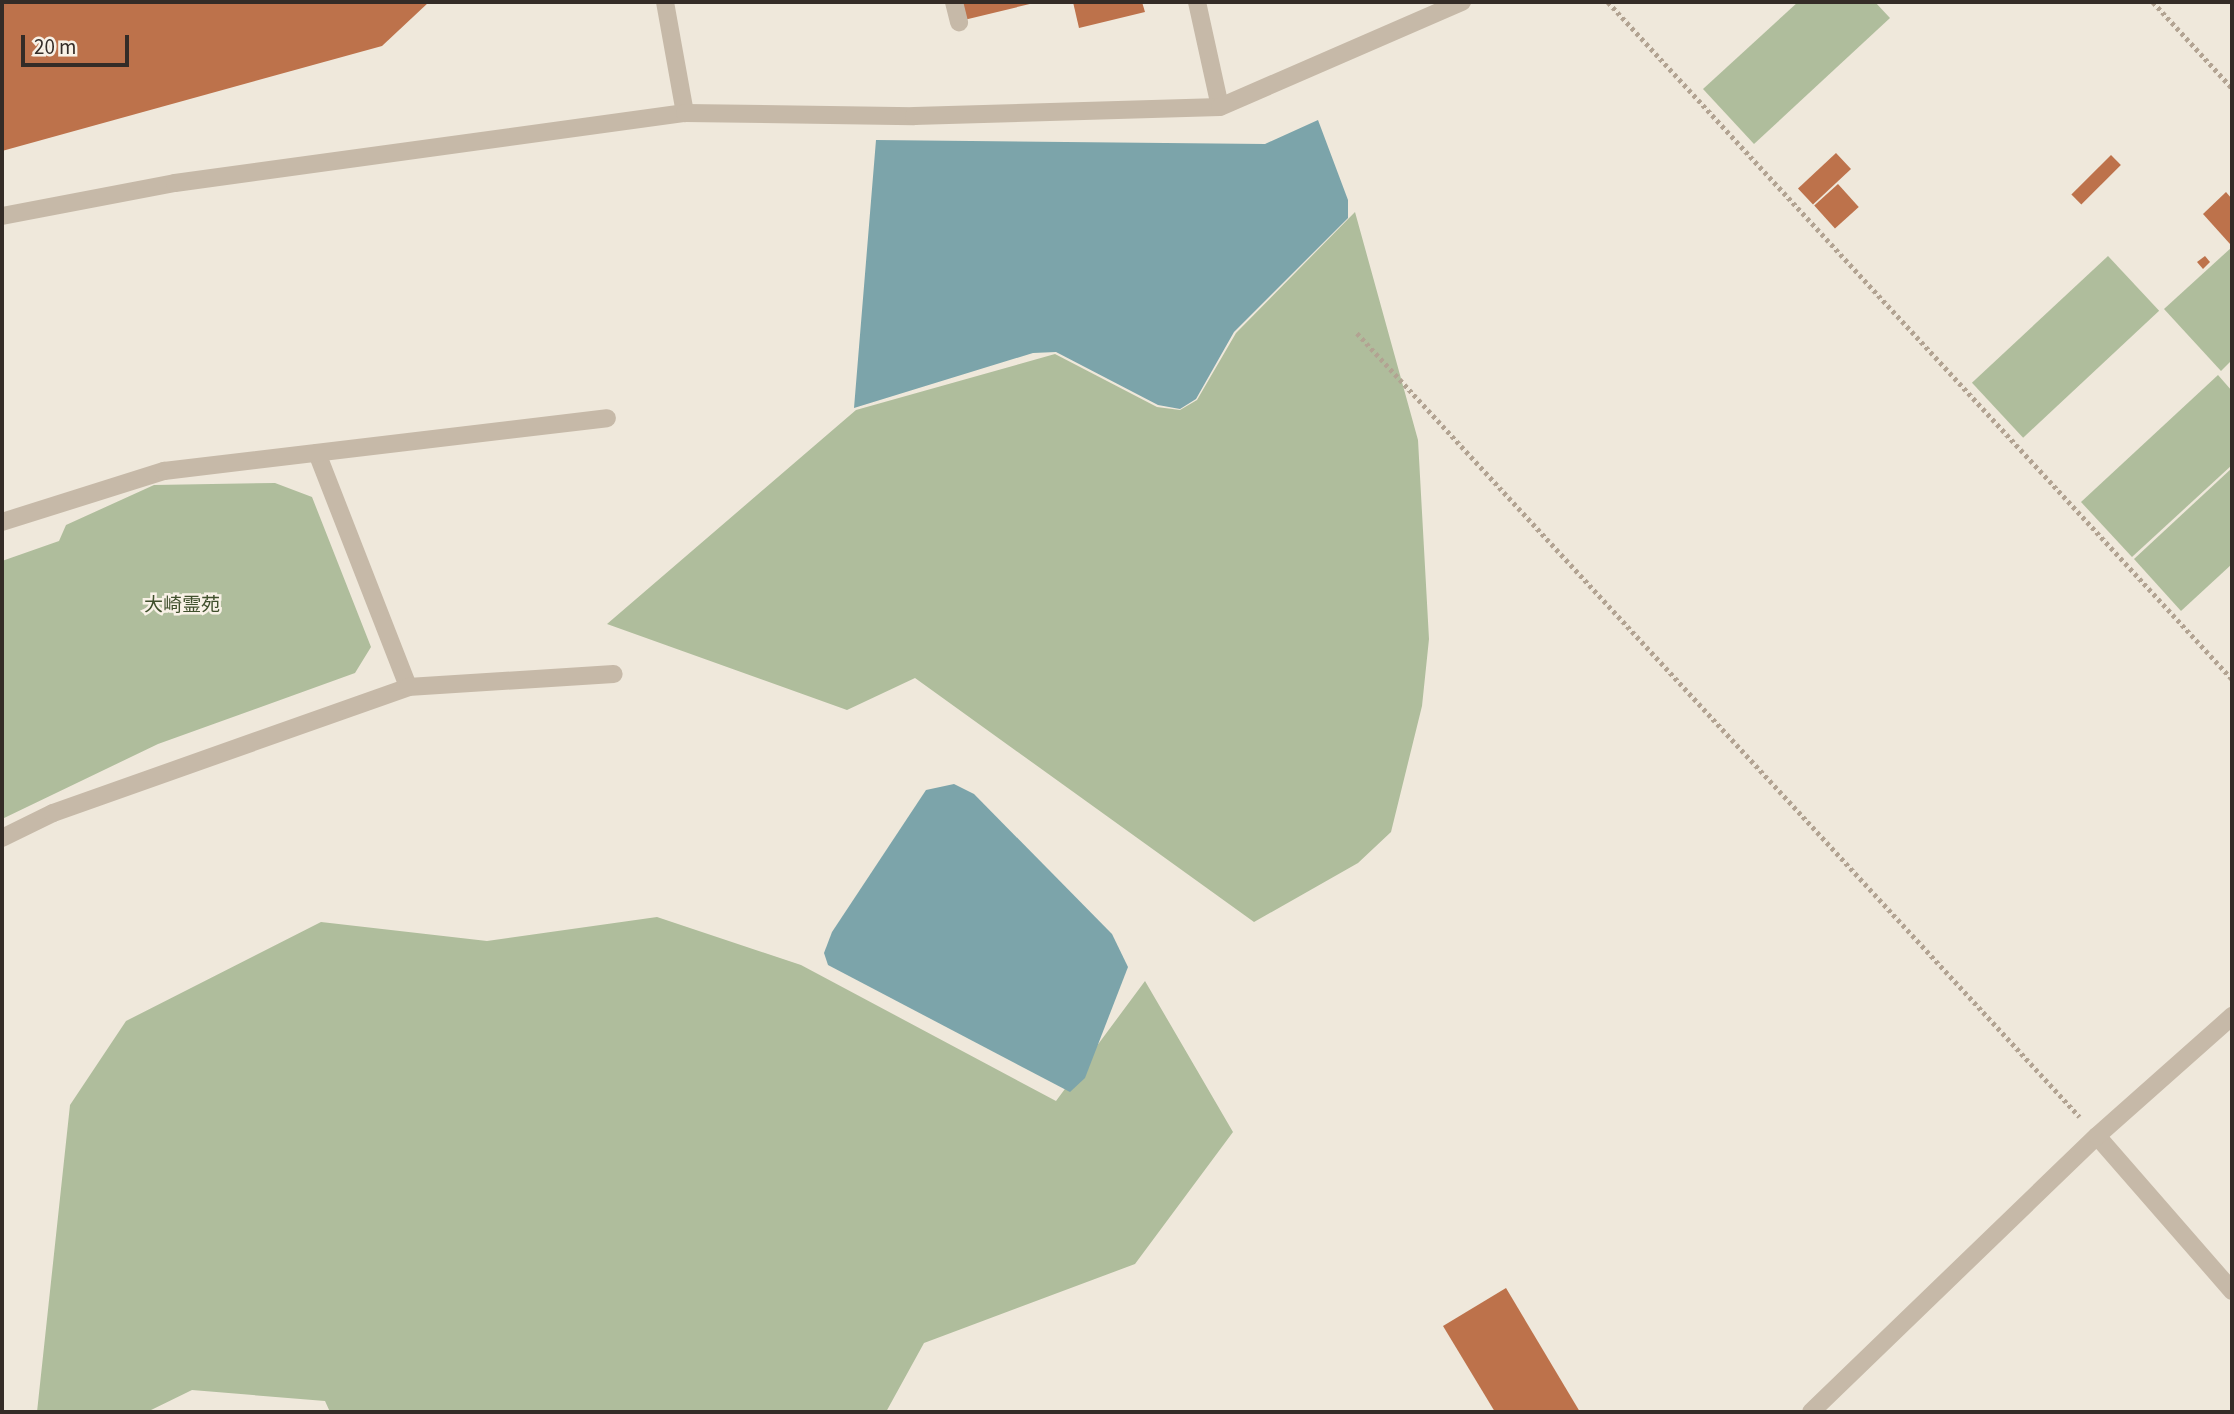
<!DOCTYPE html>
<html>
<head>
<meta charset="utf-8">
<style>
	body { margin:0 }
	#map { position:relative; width:2234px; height:1414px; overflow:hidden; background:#efe8db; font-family:"Source Sans 3","Noto Sans JP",sans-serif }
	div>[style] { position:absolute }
	.green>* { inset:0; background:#afbd9c; transform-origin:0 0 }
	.water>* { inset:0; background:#7ca4aa }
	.building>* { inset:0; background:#bd724b; transform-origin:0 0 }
	.path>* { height:4.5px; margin-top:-2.25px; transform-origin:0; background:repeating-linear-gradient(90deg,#b2a392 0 3.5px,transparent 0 7px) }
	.lane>* { height:18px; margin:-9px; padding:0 9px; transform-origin:9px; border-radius:9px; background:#c6b9a8 }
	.street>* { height:18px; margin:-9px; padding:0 9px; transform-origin:9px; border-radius:9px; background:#c6b9a8 }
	span { translate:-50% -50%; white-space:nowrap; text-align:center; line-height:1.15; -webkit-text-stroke:5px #f8f1e6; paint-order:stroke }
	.park-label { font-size:19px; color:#40502d }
	.frame { position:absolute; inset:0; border:4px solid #342c27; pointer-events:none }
	.scale { position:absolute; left:21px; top:35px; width:108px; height:32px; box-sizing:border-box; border:4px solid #342c27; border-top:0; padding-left:9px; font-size:21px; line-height:24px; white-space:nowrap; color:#342c27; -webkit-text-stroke:5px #f8f1e6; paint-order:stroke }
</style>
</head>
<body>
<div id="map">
	<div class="green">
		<div style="clip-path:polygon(1798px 2px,1875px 2px,1890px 18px,1754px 144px,1703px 89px)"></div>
		<div style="clip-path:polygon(1355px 212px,1418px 440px,1429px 639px,1422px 706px,1391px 832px,1358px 863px,1254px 922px,915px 678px,847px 710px,607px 624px,856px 410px,1055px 354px,1157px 407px,1180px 410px,1197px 400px,1236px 333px)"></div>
		<div style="clip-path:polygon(2232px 247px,2232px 360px,2221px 371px,2164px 309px)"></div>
		<div style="left:2108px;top:256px;width:75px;height:186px;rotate:47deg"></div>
		<div style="clip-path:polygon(2218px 375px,2232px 391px,2232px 465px,2132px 557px,2081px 502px)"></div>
		<div style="clip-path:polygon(2232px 468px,2232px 564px,2181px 611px,2134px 559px)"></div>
		<div style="clip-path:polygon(275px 483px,312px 497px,371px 647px,355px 673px,158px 744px,2px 819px,2px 561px,59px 541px,66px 525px,154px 485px)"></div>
		<div style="clip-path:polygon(657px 917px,801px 965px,1056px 1101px,1145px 981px,1233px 1132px,1135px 1264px,924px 1343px,886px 1412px,330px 1412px,325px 1401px,192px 1390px,147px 1412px,37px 1412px,70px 1105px,126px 1021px,321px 922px,487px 941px)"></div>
	</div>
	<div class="water">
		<div style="clip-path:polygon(1318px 120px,1348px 200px,1348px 218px,1234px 332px,1196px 399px,1180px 409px,1158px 405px,1056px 352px,1033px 353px,854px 408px,876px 140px,1265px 144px)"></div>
		<div style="clip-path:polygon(954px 784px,974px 794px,1112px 934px,1128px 967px,1085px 1078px,1070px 1092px,828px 965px,824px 953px,832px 932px,926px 790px)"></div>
	</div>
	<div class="building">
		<div style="clip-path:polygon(2px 2px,429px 2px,382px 46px,2px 151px)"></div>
		<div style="clip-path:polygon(960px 2px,1034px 2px,1034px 3px,964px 20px)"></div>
		<div style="clip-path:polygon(1073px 2px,1142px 2px,1145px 12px,1079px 28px)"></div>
		<div style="left:1836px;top:153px;width:22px;height:52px;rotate:47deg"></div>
		<div style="left:2111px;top:155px;width:14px;height:56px;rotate:45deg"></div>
		<div style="left:1838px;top:184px;width:31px;height:32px;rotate:48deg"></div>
		<div style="clip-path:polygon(2226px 192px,2232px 199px,2230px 244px,2203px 214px)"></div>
		<div style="clip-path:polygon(2205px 256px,2210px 262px,2203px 269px,2197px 262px)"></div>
		<div style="clip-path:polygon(1506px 1288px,1580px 1412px,1495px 1412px,1443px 1326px)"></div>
	</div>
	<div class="path">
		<div style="left:1608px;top:2px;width:921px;rotate:47.33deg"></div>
		<div style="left:2153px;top:2px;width:117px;rotate:47.4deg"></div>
		<div style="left:1357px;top:333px;width:1066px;rotate:47.32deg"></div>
	</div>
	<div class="lane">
		<div style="left:954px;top:2px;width:21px;rotate:76deg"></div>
		<div style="left:1197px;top:2px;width:107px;rotate:77.6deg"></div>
	</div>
	<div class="street">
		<div style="left:665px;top:2px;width:113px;rotate:79.8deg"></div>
		<div style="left:2px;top:216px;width:176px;rotate:-10.8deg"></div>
		<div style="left:175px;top:183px;width:515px;rotate:-7.82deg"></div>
		<div style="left:685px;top:113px;width:229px;rotate:0.8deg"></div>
		<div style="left:914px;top:116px;width:306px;rotate:-1.7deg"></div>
		<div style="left:1220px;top:107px;width:264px;rotate:-23.5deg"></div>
		<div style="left:317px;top:453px;width:251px;rotate:68.7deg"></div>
		<div style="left:2px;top:522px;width:170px;rotate:-17.5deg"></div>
		<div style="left:164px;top:471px;width:446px;rotate:-6.8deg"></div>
		<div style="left:2px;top:838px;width:57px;rotate:-26.1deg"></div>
		<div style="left:53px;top:813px;width:377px;rotate:-19.5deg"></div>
		<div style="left:408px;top:687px;width:206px;rotate:-3.6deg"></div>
		<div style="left:2097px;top:1136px;width:206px;rotate:48.9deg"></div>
		<div style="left:1811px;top:1412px;width:397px;rotate:-44deg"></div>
		<div style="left:2097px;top:1136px;width:181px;rotate:-41.6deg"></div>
	</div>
	<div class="park-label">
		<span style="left:182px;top:606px">大崎霊苑</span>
	</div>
	<div class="frame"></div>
	<div class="scale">20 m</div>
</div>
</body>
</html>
